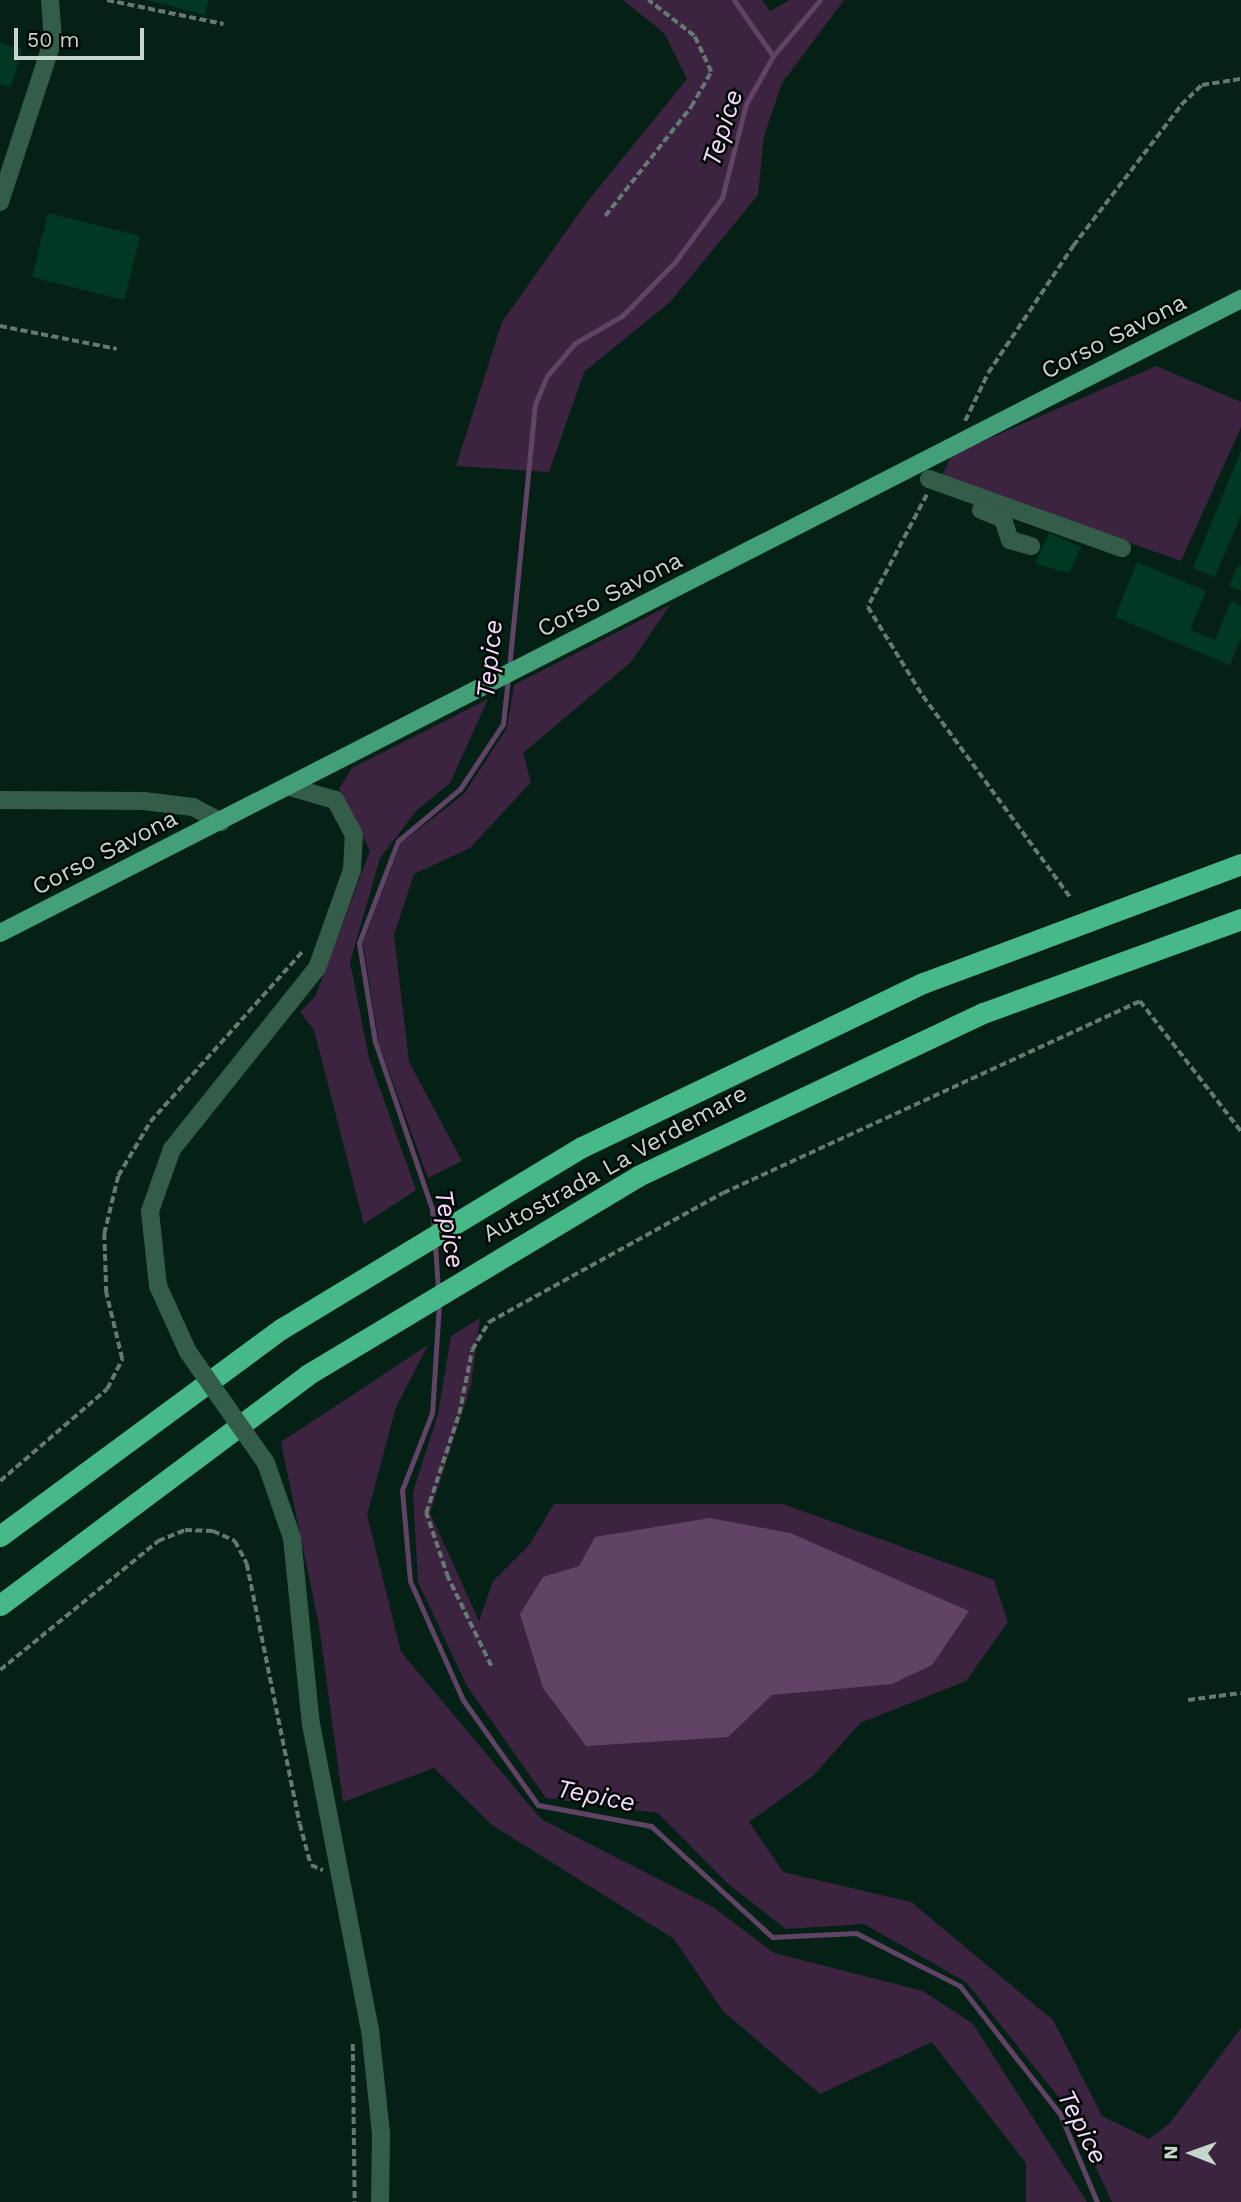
<!DOCTYPE html>
<html>
<head>
<meta charset="utf-8">
<style>
	body { margin:0 }
	#map { position:relative; width:1241px; height:2202px; overflow:hidden; background:#052115; font-family:"Work Sans",sans-serif }
	div>[style] { position:absolute }
	.green>* { inset:0; background:#3c2441 }
	.water>* { inset:0; background:#614366 }
	.stream>* { height:5px; margin:-2.5px; padding:0 2.5px; transform-origin:2.5px; border-radius:2.5px; background:#614366 }
	.building>* { inset:0; background:#003824; transform-origin:0 0 }
	.path>* { height:3.5px; margin-top:-1.75px; transform-origin:0; background:repeating-linear-gradient(90deg,#647a6f 0 7px,transparent 0 10.5px) }
	.minor>* { height:18px; margin:-9px; padding:0 9px; transform-origin:9px; border-radius:9px; background:#345d49 }
	.major>* { height:18px; margin:-9px; padding:0 9px; transform-origin:9px; border-radius:9px; background:#439f77 }
	.highway>* { height:21px; margin:-10.5px; padding:0 10.5px; transform-origin:10.5px; border-radius:10.5px; background:#47b989 }
	.minor-bridge>* { height:18px; margin:-9px; padding:0 9px; transform-origin:9px; border-radius:9px; background:#345d49 }
	span { translate:-50% -50%; white-space:nowrap; text-align:center; line-height:1.15; -webkit-text-stroke:5px #010804; paint-order:stroke }
	.street-label { font-size:24px; color:#c6d6cd }
	.water-label { font-size:26px; color:#f6d8fc; font-style:italic }
	.north { position:absolute; left:1157px; top:2118px; width:70px; height:70px; -webkit-text-stroke:5px #010804; paint-order:stroke; rotate:271deg; font-size:19px; font-weight:700; line-height:28px; text-align:center; color:#c6d6cd }
	.north::after { content:''; display:block; margin:auto; width:24px; height:32px; background:#c6d6cd; clip-path:polygon(50% 0,100% 100%,50% 72%,0 100%) }
	.scale { position:absolute; left:14px; top:28px; width:130px; height:32px; box-sizing:border-box; border:4px solid #c6d6cd; border-top:0; padding-left:9px; font-size:21px; line-height:24px; white-space:nowrap; color:#c6d6cd; -webkit-text-stroke:5px #010804; paint-order:stroke }
</style>
</head>
<body>
<div id="map">
	<div class="green">
		<div style="clip-path:polygon(623px 0,762px 0,770px 11px,790px 0,844px 0,782px 83px,764px 136px,758px 195px,670px 302px,584px 372px,549px 472px,456px 466px,502px 322px,587px 202px,687px 79px,664px 33px)"></div>
		<div style="clip-path:polygon(1156px 366px,1241px 402px,1241px 427px,1181px 561px,942px 476px,951px 455px)"></div>
		<div style="clip-path:polygon(670px 605px,631px 662px,523px 753px,531px 782px,470px 848px,414px 874px,394px 935px,409px 1062px,462px 1161px,428px 1178px,379px 1044px,363px 943px,401px 843px,464px 794px,507px 728px,514px 685px)"></div>
		<div style="clip-path:polygon(488px 699px,450px 783px,416px 811px,380px 858px,350px 962px,369px 1058px,416px 1190px,364px 1224px,314px 1030px,300px 1012px,315px 997px,370px 851px,339px 789px,352px 768px)"></div>
		<div style="clip-path:polygon(480px 1318px,471px 1385px,430px 1513px,479px 1621px,493px 1581px,530px 1544px,554px 1504px,783px 1504px,994px 1580px,1008px 1622px,966px 1681px,860px 1723px,813px 1776px,749px 1822px,783px 1872px,911px 1902px,1053px 2020px,1102px 2116px,1149px 2139px,1170px 2123px,1241px 2028px,1241px 2202px,1112px 2202px,1068px 2109px,966px 1982px,864px 1924px,786px 1929px,727px 1883px,658px 1813px,546px 1798px,467px 1686px,418px 1582px,413px 1492px,438px 1414px,451px 1336px)"></div>
		<div style="clip-path:polygon(428px 1345px,396px 1407px,367px 1515px,401px 1652px,541px 1819px,713px 1907px,774px 1953px,923px 1991px,973px 2024px,1087px 2202px,1026px 2202px,1026px 2163px,932px 2042px,820px 2094px,723px 2011px,674px 1939px,492px 1825px,434px 1768px,343px 1802px,319px 1625px,281px 1442px)"></div>
	</div>
	<div class="water">
		<div style="clip-path:polygon(710px 1518px,790px 1533px,969px 1611px,932px 1665px,892px 1684px,772px 1695px,728px 1737px,586px 1746px,543px 1688px,520px 1614px,543px 1577px,579px 1566px,595px 1537px)"></div>
	</div>
	<div class="stream">
		<div style="left:734px;top:0;width:68px;rotate:55.1deg"></div>
		<div style="left:509px;top:668px;width:265px;rotate:-84.4deg"></div>
		<div style="left:535px;top:404px;width:30px;rotate:-67deg"></div>
		<div style="left:547px;top:376px;width:43px;rotate:-49.7deg"></div>
		<div style="left:575px;top:343px;width:54px;rotate:-29.9deg"></div>
		<div style="left:622px;top:316px;width:76px;rotate:-45.5deg"></div>
		<div style="left:675px;top:262px;width:79px;rotate:-53.7deg"></div>
		<div style="left:722px;top:198px;width:97px;rotate:-75.7deg"></div>
		<div style="left:746px;top:104px;width:55px;rotate:-60.6deg"></div>
		<div style="left:773px;top:56px;width:73px;rotate:-50deg"></div>
		<div style="left:434px;top:1231px;width:22px;rotate:-95deg"></div>
		<div style="left:432px;top:1209px;width:176px;rotate:-108.8deg"></div>
		<div style="left:375px;top:1042px;width:100px;rotate:-99.2deg"></div>
		<div style="left:359px;top:943px;width:109px;rotate:-69.1deg"></div>
		<div style="left:398px;top:841px;width:81px;rotate:-40deg"></div>
		<div style="left:460px;top:789px;width:78px;rotate:-56.5deg"></div>
		<div style="left:503px;top:724px;width:46px;rotate:-83.8deg"></div>
		<div style="left:435px;top:1244px;width:46px;rotate:86.3deg"></div>
		<div style="left:439px;top:1303px;width:110px;rotate:93.6deg"></div>
		<div style="left:432px;top:1413px;width:83px;rotate:111.3deg"></div>
		<div style="left:402px;top:1490px;width:91px;rotate:85deg"></div>
		<div style="left:410px;top:1581px;width:130px;rotate:66deg"></div>
		<div style="left:463px;top:1700px;width:129px;rotate:54.5deg"></div>
		<div style="left:538px;top:1805px;width:115px;rotate:10.5deg"></div>
		<div style="left:651px;top:1826px;width:164px;rotate:42.5deg"></div>
		<div style="left:772px;top:1937px;width:84px;rotate:-2.7deg"></div>
		<div style="left:856px;top:1933px;width:117px;rotate:27deg"></div>
		<div style="left:960px;top:1986px;width:162px;rotate:52deg"></div>
		<div style="left:1060px;top:2114px;width:95px;rotate:67.2deg"></div>
	</div>
	<div class="building">
		<div style="clip-path:polygon(147px 0,208px 0,205px 15px)"></div>
		<div style="clip-path:polygon(0 43px,22px 50px,11px 87px,0 84px)"></div>
		<div style="left:48px;top:213px;width:95px;height:66px;rotate:14deg"></div>
		<div style="clip-path:polygon(1241px 451px,1241px 515px,1215px 577px,1193px 568px)"></div>
		<div style="clip-path:polygon(1049px 533px,1081px 547px,1069px 573px,1035px 564px)"></div>
		<div style="clip-path:polygon(1137px 562px,1206px 591px,1190px 630px,1215px 640px,1231px 601px,1241px 606px,1241px 638px,1230px 665px,1115px 617px)"></div>
		<div style="clip-path:polygon(1238px 565px,1241px 566px,1241px 591px,1229px 586px)"></div>
	</div>
	<div class="path">
		<div style="left:107px;top:0;width:119px;rotate:11.6deg"></div>
		<div style="left:605px;top:216px;width:139px;rotate:-51.7deg"></div>
		<div style="left:691px;top:107px;width:40px;rotate:-60.3deg"></div>
		<div style="left:711px;top:72px;width:40px;rotate:-115deg"></div>
		<div style="left:694px;top:36px;width:58px;rotate:-142deg"></div>
		<div style="left:0;top:326px;width:119px;rotate:11.1deg"></div>
		<div style="left:965px;top:421px;width:53px;rotate:-64.4deg"></div>
		<div style="left:988px;top:373px;width:153px;rotate:-56.2deg"></div>
		<div style="left:1073px;top:246px;width:178px;rotate:-52.5deg"></div>
		<div style="left:1181px;top:105px;width:29px;rotate:-44deg"></div>
		<div style="left:1202px;top:85px;width:39px;rotate:-9deg"></div>
		<div style="left:927px;top:495px;width:127px;rotate:117.8deg"></div>
		<div style="left:868px;top:607px;width:105px;rotate:58.3deg"></div>
		<div style="left:923px;top:696px;width:249px;rotate:53.8deg"></div>
		<div style="left:0;top:1481px;width:141px;rotate:-40.7deg"></div>
		<div style="left:107px;top:1389px;width:34px;rotate:-63deg"></div>
		<div style="left:122px;top:1359px;width:68px;rotate:-103.6deg"></div>
		<div style="left:106px;top:1293px;width:59px;rotate:-91.9deg"></div>
		<div style="left:104px;top:1234px;width:60px;rotate:-76.4deg"></div>
		<div style="left:118px;top:1176px;width:63px;rotate:-59.3deg"></div>
		<div style="left:150px;top:1122px;width:231px;rotate:-48.2deg"></div>
		<div style="left:491px;top:1666px;width:98px;rotate:-116deg"></div>
		<div style="left:448px;top:1578px;width:69px;rotate:-108.7deg"></div>
		<div style="left:426px;top:1513px;width:104px;rotate:-71.6deg"></div>
		<div style="left:459px;top:1414px;width:65px;rotate:-78.5deg"></div>
		<div style="left:472px;top:1350px;width:33px;rotate:-59deg"></div>
		<div style="left:489px;top:1322px;width:267px;rotate:-28.9deg"></div>
		<div style="left:723px;top:1193px;width:459px;rotate:-24.7deg"></div>
		<div style="left:1140px;top:1001px;width:165px;rotate:52.2deg"></div>
		<div style="left:0;top:1670px;width:204px;rotate:-39.2deg"></div>
		<div style="left:158px;top:1541px;width:29px;rotate:-22deg"></div>
		<div style="left:185px;top:1530px;width:28px;rotate:2deg"></div>
		<div style="left:213px;top:1531px;width:24px;rotate:24deg"></div>
		<div style="left:235px;top:1541px;width:26px;rotate:62deg"></div>
		<div style="left:247px;top:1564px;width:265px;rotate:78.5deg"></div>
		<div style="left:300px;top:1824px;width:42px;rotate:75deg"></div>
		<div style="left:311px;top:1865px;width:13px;rotate:23deg"></div>
		<div style="left:1188px;top:1700px;width:53px;rotate:-7.5deg"></div>
		<div style="left:353px;top:2044px;width:158px;rotate:89.3deg"></div>
	</div>
	<div class="minor">
		<div style="left:0;top:202px;width:170px;rotate:-71.9deg"></div>
		<div style="left:53px;top:40px;width:40px;rotate:-94.3deg"></div>
		<div style="left:929px;top:479px;width:205px;rotate:19.7deg"></div>
		<div style="left:981px;top:510px;width:24px;rotate:22deg"></div>
		<div style="left:1003px;top:519px;width:22px;rotate:72deg"></div>
		<div style="left:1010px;top:540px;width:22px;rotate:16deg"></div>
		<div style="left:0;top:800px;width:144px;rotate:0.4deg"></div>
		<div style="left:144px;top:801px;width:49px;rotate:7deg"></div>
		<div style="left:193px;top:807px;width:32px;rotate:28deg"></div>
		<div style="left:188px;top:1352px;width:72px;rotate:-114.4deg"></div>
		<div style="left:158px;top:1286px;width:75px;rotate:-96.1deg"></div>
		<div style="left:150px;top:1211px;width:66px;rotate:-70.5deg"></div>
		<div style="left:172px;top:1149px;width:232px;rotate:-51.3deg"></div>
		<div style="left:317px;top:968px;width:104px;rotate:-70.3deg"></div>
		<div style="left:352px;top:870px;width:35px;rotate:-87deg"></div>
		<div style="left:354px;top:835px;width:40px;rotate:-118deg"></div>
		<div style="left:335px;top:800px;width:47px;rotate:-163.9deg"></div>
		<div style="left:266px;top:1463px;width:79px;rotate:70.9deg"></div>
		<div style="left:292px;top:1538px;width:187px;rotate:84.2deg"></div>
		<div style="left:311px;top:1724px;width:311px;rotate:79.1deg"></div>
		<div style="left:370px;top:2029px;width:105px;rotate:84deg"></div>
		<div style="left:381px;top:2133px;width:69px;rotate:90.8deg"></div>
	</div>
	<div class="major">
		<div style="left:0;top:933px;width:1394px;rotate:-27.06deg"></div>
	</div>
	<div class="highway">
		<div style="left:0;top:1536px;width:349px;rotate:-36.4deg"></div>
		<div style="left:281px;top:1329px;width:352px;rotate:-31.2deg"></div>
		<div style="left:582px;top:1147px;width:378px;rotate:-25.7deg"></div>
		<div style="left:923px;top:983px;width:340px;rotate:-20.5deg"></div>
		<div style="left:0;top:1605px;width:384px;rotate:-36.8deg"></div>
		<div style="left:307px;top:1375px;width:386px;rotate:-31deg"></div>
		<div style="left:638px;top:1176px;width:382px;rotate:-25.3deg"></div>
		<div style="left:983px;top:1013px;width:275px;rotate:-20deg"></div>
	</div>
	<div class="minor-bridge">
		<div style="left:188px;top:1352px;width:136px;rotate:54.9deg"></div>
	</div>
	<div class="street-label">
		<span style="left:1114px;top:337px;rotate:-27deg">Corso Savona</span>
		<span style="left:610px;top:595px;rotate:-27deg">Corso Savona</span>
		<span style="left:105px;top:853px;rotate:-27deg">Corso Savona</span>
		<span style="left:615px;top:1164px;rotate:-29deg">Autostrada La Verdemare</span>
	</div>
	<div class="water-label">
		<span style="left:723px;top:128px;rotate:-72deg">Tepice</span>
		<span style="left:490px;top:659px;rotate:-84deg">Tepice</span>
		<span style="left:449px;top:1229px;rotate:81deg">Tepice</span>
		<span style="left:596px;top:1796px;rotate:11deg">Tepice</span>
		<span style="left:1082px;top:2127px;rotate:63deg">Tepice</span>
	</div>
	<div class="north">N</div>
	<div class="scale">50 m</div>
</div>
</body>
</html>
